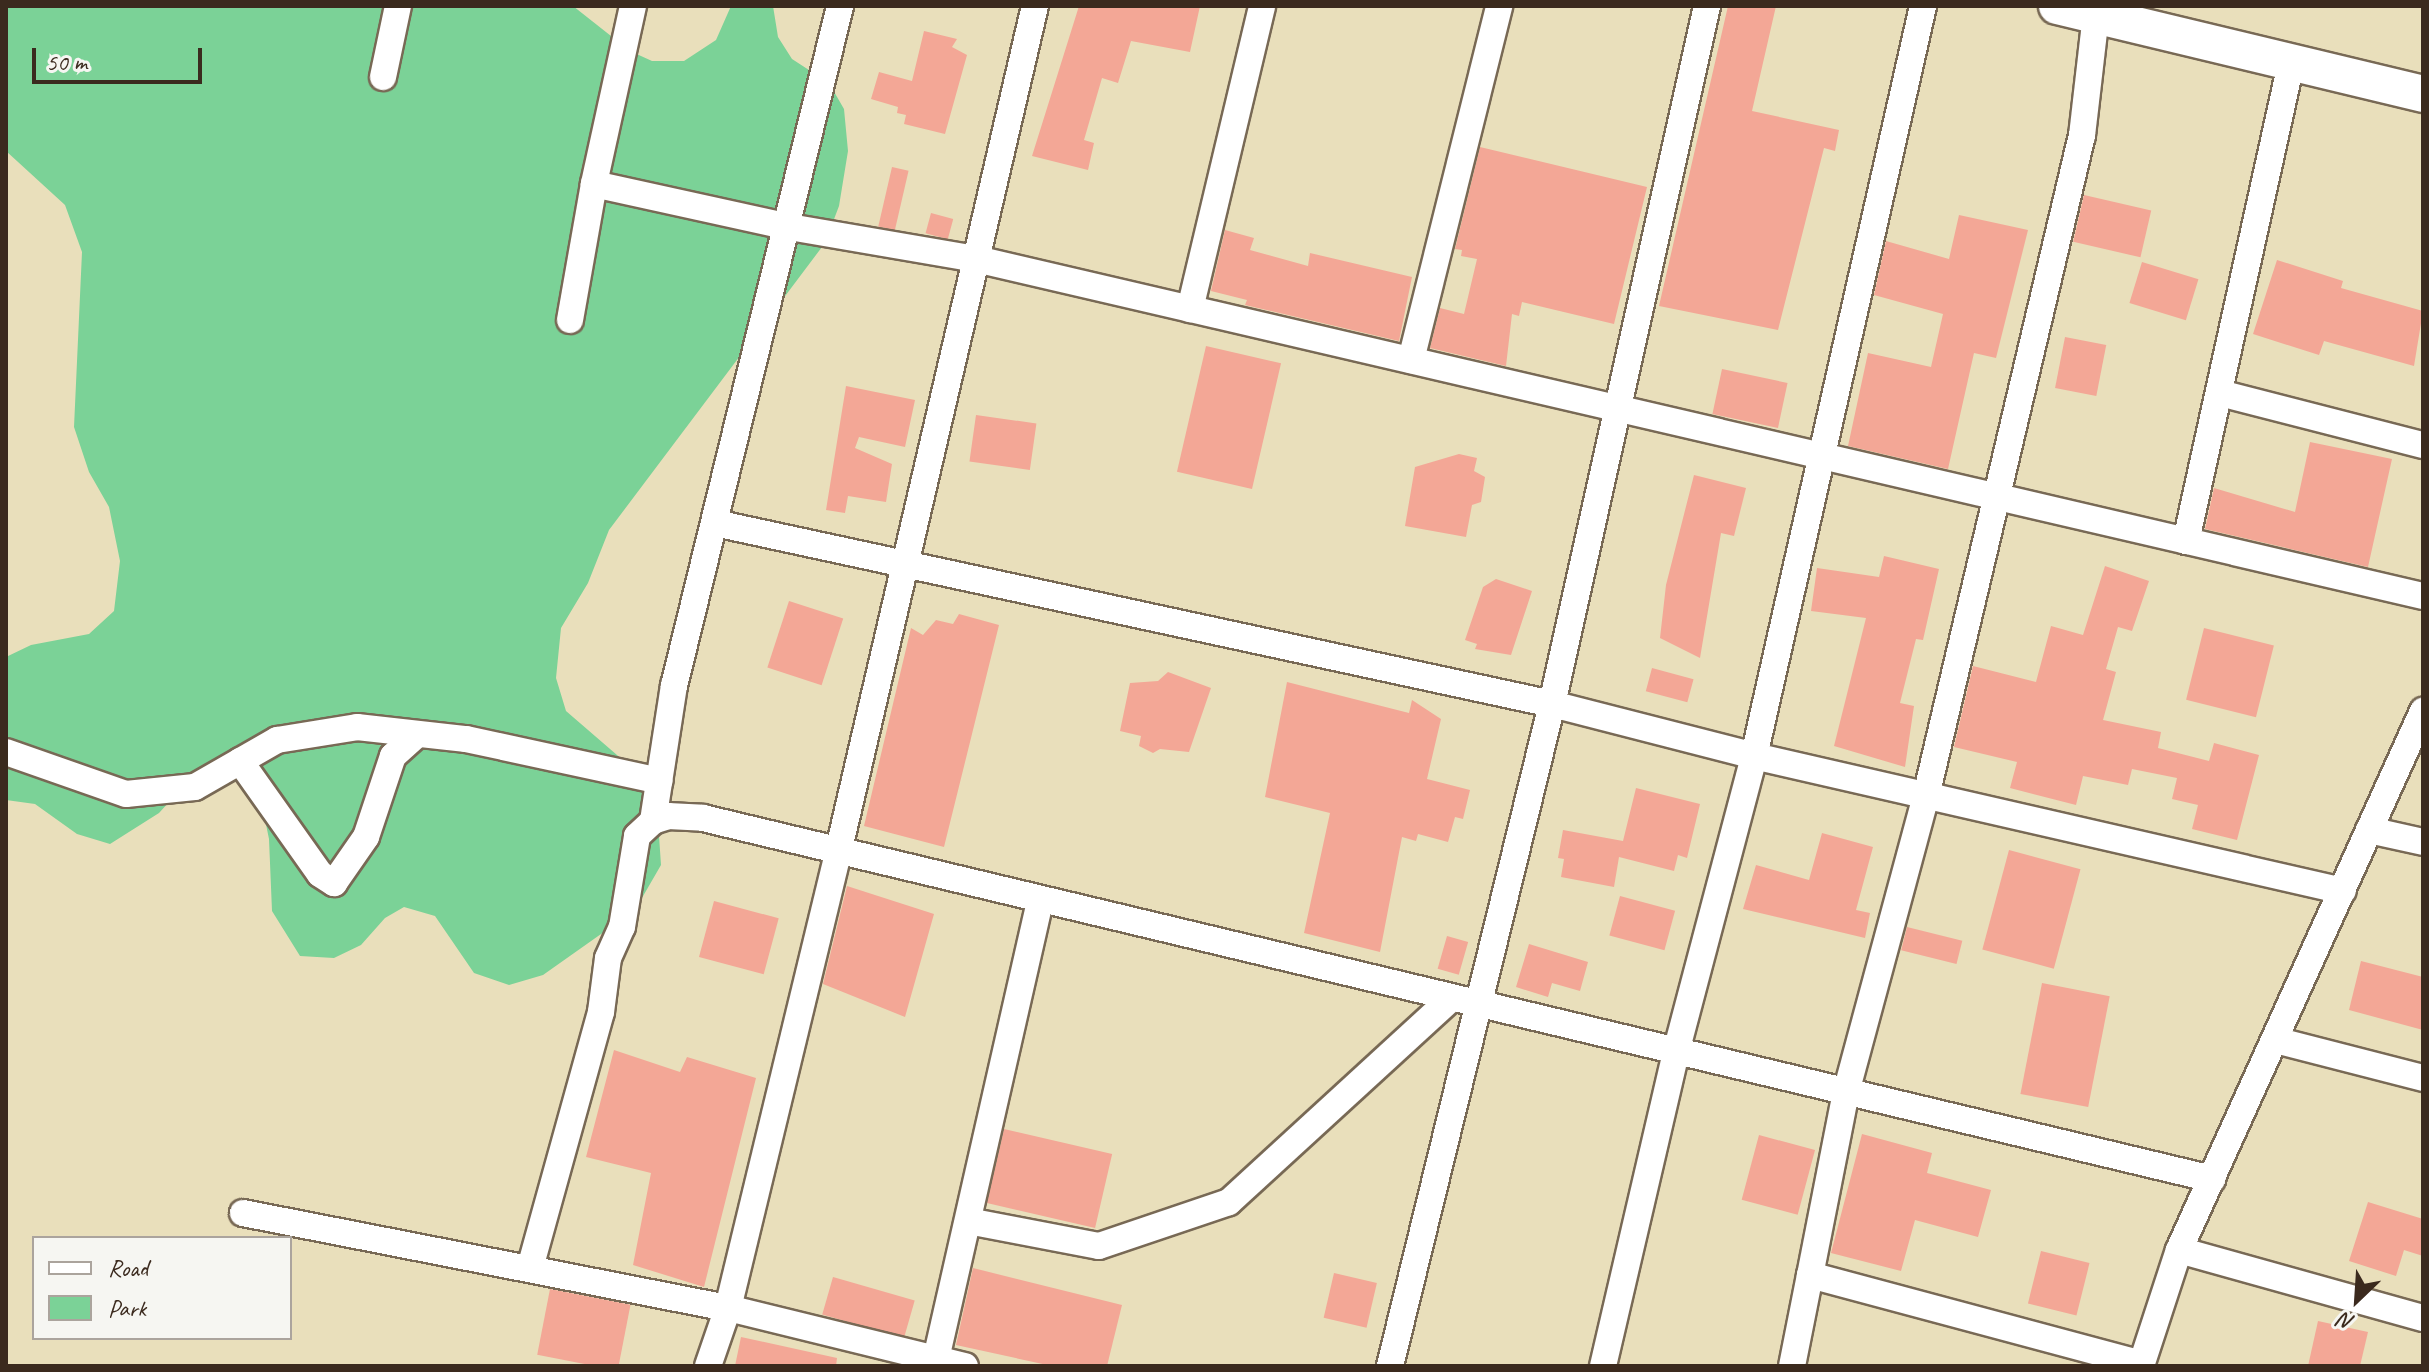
<!DOCTYPE html>
<html>
<head>
<meta charset="utf-8">
<style>
	body { margin:0 }
	#map { position:relative; width:2429px; height:1372px; overflow:hidden; background:#e9dfbb; font-family:Caveat,sans-serif }
	div>[style] { position:absolute }
	.green>* { inset:0; background:#7bd297 }
	.building>* { inset:0; background:#f3a796; transform-origin:0 0 }
	.roads { filter:drop-shadow(2px 0 #786955) drop-shadow(-2px 0 #786955) drop-shadow(0 2px #786955) drop-shadow(0 -2px #786955) }
	.street>* { height:26px; margin:-13px; padding:0 13px; transform-origin:13px; border-radius:13px; background:#fff }
	.secondary>* { height:36px; margin:-18px; padding:0 18px; transform-origin:18px; border-radius:18px; background:#fff }
	span { translate:-50% -50%; white-space:nowrap; text-align:center; line-height:1.15; -webkit-text-stroke:6px #f6f6f2; paint-order:stroke }
	.frame { position:absolute; inset:0; border:8px solid #3b2a1e; pointer-events:none }
	.legend { position:absolute; left:32px; top:1236px; width:260px; height:104px; box-sizing:border-box; background:#f6f6f2; border:2px solid #aba49d; margin:0; padding:10px 14px; list-style:none; font-size:24px; color:#3b2a1e }
	.legend li { display:flex; align-items:center; gap:16px; height:40px }
	.legend b { width:40px; border:2px solid #aba49d }
	.north { position:absolute; left:2317px; top:1260px; width:80px; height:80px; -webkit-text-stroke:6px #f6f6f2; paint-order:stroke; rotate:205deg; font-size:22px; font-weight:700; line-height:32px; text-align:center; color:#3b2a1e }
	.north::after { content:''; display:block; margin:auto; width:28px; height:36px; background:#3b2a1e; clip-path:polygon(50% 0,100% 100%,50% 72%,0 100%) }
	.scale { position:absolute; left:32px; top:48px; width:170px; height:36px; box-sizing:border-box; border:4px solid #3b2a1e; border-top:0; padding-left:10px; font-size:24px; line-height:28px; white-space:nowrap; color:#3b2a1e; -webkit-text-stroke:6px #f6f6f2; paint-order:stroke }
</style>
</head>
<body>
<div id="map">
	<div class="green">
		<div style="clip-path:polygon(6px 6px,573px 6px,630px 51px,652px 61px,684px 61px,716px 40px,731px 6px,773px 6px,778px 37px,792px 59px,829px 83px,844px 109px,848px 151px,839px 206px,825px 243px,609px 530px,588px 583px,561px 628px,556px 678px,566px 711px,639px 774px,658px 821px,661px 865px,635px 910px,543px 975px,509px 985px,474px 973px,435px 916px,404px 907px,385px 918px,361px 945px,334px 958px,300px 956px,272px 911px,269px 839px,260px 795px,243px 778px,221px 773px,190px 779px,159px 813px,110px 844px,77px 834px,35px 804px,6px 800px,6px 657px,31px 645px,89px 634px,114px 611px,120px 561px,109px 507px,89px 472px,74px 427px,82px 252px,65px 205px,6px 151px)"></div>
	</div>
	<div class="building">
		<div style="clip-path:polygon(1079px 6px,1200px 6px,1190px 52px,1131px 41px,1118px 83px,1102px 78px,1084px 140px,1094px 143px,1088px 170px,1032px 156px)"></div>
		<div style="clip-path:polygon(1728px 6px,1776px 6px,1752px 111px,1839px 130px,1835px 151px,1824px 148px,1778px 330px,1659px 306px)"></div>
		<div style="clip-path:polygon(924px 31px,957px 39px,952px 47px,967px 55px,945px 134px,904px 124px,906px 115px,897px 113px,898px 107px,871px 99px,879px 72px,912px 81px)"></div>
		<div style="clip-path:polygon(1480px 147px,1647px 187px,1614px 324px,1522px 302px,1519px 316px,1512px 314px,1506px 366px,1430px 348px,1440px 308px,1464px 314px,1477px 259px,1461px 256px,1462px 250px,1455px 249px)"></div>
		<div style="left:892px;top:167px;width:17px;height:61px;rotate:13deg"></div>
		<div style="left:2084px;top:195px;width:69px;height:48px;rotate:13deg"></div>
		<div style="left:931px;top:213px;width:23px;height:21px;rotate:15deg"></div>
		<div style="clip-path:polygon(1959px 215px,2028px 230px,1996px 358px,1974px 353px,1948px 469px,1848px 446px,1868px 353px,1931px 367px,1943px 314px,1874px 295px,1886px 241px,1949px 259px)"></div>
		<div style="clip-path:polygon(1225px 230px,1254px 238px,1250px 250px,1308px 266px,1310px 253px,1412px 277px,1399px 341px,1245px 305px,1247px 300px,1211px 291px)"></div>
		<div style="clip-path:polygon(2277px 260px,2343px 281px,2341px 288px,2423px 311px,2414px 366px,2324px 341px,2319px 355px,2253px 334px)"></div>
		<div style="left:2142px;top:262px;width:59px;height:43px;rotate:17deg"></div>
		<div style="left:2065px;top:337px;width:42px;height:52px;rotate:11deg"></div>
		<div style="left:1206px;top:346px;width:77px;height:129px;rotate:13deg"></div>
		<div style="left:1722px;top:369px;width:67px;height:46px;rotate:12deg"></div>
		<div style="clip-path:polygon(846px 386px,915px 400px,905px 447px,859px 437px,855px 448px,892px 464px,886px 502px,848px 496px,845px 513px,826px 510px)"></div>
		<div style="left:976px;top:415px;width:61px;height:47px;rotate:8deg"></div>
		<div style="clip-path:polygon(2310px 442px,2392px 459px,2368px 567px,2205px 529px,2214px 488px,2295px 512px)"></div>
		<div style="clip-path:polygon(1459px 454px,1477px 458px,1474px 471px,1485px 477px,1481px 502px,1472px 505px,1466px 537px,1405px 526px,1415px 467px)"></div>
		<div style="clip-path:polygon(1694px 475px,1746px 488px,1734px 536px,1721px 533px,1700px 658px,1660px 638px,1666px 585px)"></div>
		<div style="clip-path:polygon(1884px 556px,1939px 569px,1923px 640px,1916px 639px,1900px 703px,1914px 706px,1905px 767px,1834px 746px,1866px 618px,1811px 611px,1817px 568px,1879px 577px)"></div>
		<div style="clip-path:polygon(2105px 566px,2149px 581px,2132px 631px,2118px 627px,2106px 669px,2116px 672px,2103px 720px,2161px 732px,2158px 748px,2209px 761px,2214px 743px,2259px 755px,2237px 840px,2192px 829px,2198px 805px,2172px 799px,2177px 778px,2132px 769px,2128px 785px,2083px 776px,2076px 805px,2010px 788px,2017px 762px,1954px 747px,1973px 666px,2036px 682px,2051px 626px,2083px 635px)"></div>
		<div style="clip-path:polygon(1496px 579px,1532px 591px,1511px 655px,1475px 649px,1477px 644px,1465px 640px,1483px 587px)"></div>
		<div style="left:789px;top:601px;width:57px;height:70px;rotate:18deg"></div>
		<div style="clip-path:polygon(959px 614px,999px 625px,944px 847px,864px 826px,911px 628px,923px 635px,936px 620px,953px 624px)"></div>
		<div style="left:2204px;top:628px;width:72px;height:74px;rotate:14deg"></div>
		<div style="left:1652px;top:668px;width:43px;height:24px;rotate:15deg"></div>
		<div style="clip-path:polygon(1168px 672px,1211px 688px,1189px 752px,1160px 749px,1153px 753px,1139px 746px,1141px 736px,1120px 731px,1130px 683px,1158px 681px)"></div>
		<div style="clip-path:polygon(1287px 682px,1409px 713px,1412px 700px,1441px 719px,1427px 779px,1470px 790px,1463px 819px,1455px 817px,1448px 842px,1418px 834px,1416px 841px,1402px 837px,1380px 952px,1304px 933px,1330px 813px,1265px 797px)"></div>
		<div style="clip-path:polygon(1636px 788px,1700px 804px,1687px 858px,1678px 855px,1674px 871px,1619px 857px,1614px 887px,1561px 877px,1564px 859px,1558px 858px,1563px 830px,1623px 841px)"></div>
		<div style="clip-path:polygon(1822px 833px,1873px 847px,1856px 910px,1870px 913px,1865px 938px,1743px 909px,1756px 865px,1809px 880px)"></div>
		<div style="left:2009px;top:850px;width:74px;height:103px;rotate:15deg"></div>
		<div style="clip-path:polygon(847px 886px,934px 914px,905px 1017px,823px 984px)"></div>
		<div style="left:1620px;top:896px;width:57px;height:41px;rotate:15deg"></div>
		<div style="left:714px;top:901px;width:67px;height:58px;rotate:15deg"></div>
		<div style="left:1907px;top:927px;width:57px;height:24px;rotate:14deg"></div>
		<div style="left:1447px;top:936px;width:22px;height:34px;rotate:16deg"></div>
		<div style="clip-path:polygon(1529px 944px,1588px 962px,1580px 991px,1552px 983px,1548px 997px,1516px 987px)"></div>
		<div style="clip-path:polygon(2361px 961px,2423px 977px,2423px 1030px,2349px 1010px)"></div>
		<div style="left:2042px;top:983px;width:69px;height:113px;rotate:11deg"></div>
		<div style="clip-path:polygon(614px 1050px,680px 1072px,687px 1057px,756px 1078px,704px 1287px,633px 1265px,651px 1173px,586px 1157px)"></div>
		<div style="left:1004px;top:1129px;width:111px;height:76px;rotate:13deg"></div>
		<div style="clip-path:polygon(1862px 1134px,1932px 1153px,1927px 1173px,1991px 1190px,1978px 1237px,1915px 1220px,1901px 1271px,1831px 1253px)"></div>
		<div style="left:1759px;top:1135px;width:58px;height:67px;rotate:15deg"></div>
		<div style="clip-path:polygon(2368px 1202px,2423px 1219px,2423px 1256px,2404px 1250px,2396px 1276px,2349px 1261px)"></div>
		<div style="left:2041px;top:1251px;width:50px;height:54px;rotate:14deg"></div>
		<div style="clip-path:polygon(973px 1268px,1122px 1305px,1107px 1366px,1052px 1366px,956px 1345px)"></div>
		<div style="left:1334px;top:1273px;width:44px;height:46px;rotate:13deg"></div>
		<div style="left:833px;top:1277px;width:85px;height:39px;rotate:16deg"></div>
		<div style="left:550px;top:1289px;width:82px;height:67px;rotate:11deg"></div>
		<div style="clip-path:polygon(2318px 1321px,2368px 1332px,2360px 1366px,2308px 1366px)"></div>
		<div style="clip-path:polygon(741px 1337px,837px 1358px,836px 1366px,735px 1366px)"></div>
	</div>
	<div class="roads">
		<div class="street">
			<div style="left:633px;top:6px;width:182px;rotate:102.4deg"></div>
			<div style="left:594px;top:184px;width:200px;rotate:12.4deg"></div>
			<div style="left:789px;top:227px;width:190px;rotate:9.7deg"></div>
			<div style="left:976px;top:259px;width:1486px;rotate:13.11deg"></div>
			<div style="left:2097px;top:6px;width:130px;rotate:96.6deg"></div>
			<div style="left:2082px;top:135px;width:679px;rotate:103.28deg"></div>
			<div style="left:1926px;top:796px;width:307px;rotate:105.1deg"></div>
			<div style="left:1846px;top:1092px;width:187px;rotate:101.1deg"></div>
			<div style="left:1810px;top:1275px;width:343px;rotate:15deg"></div>
			<div style="left:383px;top:77px;width:73px;rotate:-78.1deg"></div>
			<div style="left:1190px;top:309px;width:311px;rotate:-76.6deg"></div>
			<div style="left:570px;top:320px;width:138px;rotate:-80deg"></div>
			<div style="left:1411px;top:360px;width:365px;rotate:-76deg"></div>
			<div style="left:2220px;top:393px;width:210px;rotate:14.4deg"></div>
			<div style="left:715px;top:523px;width:856px;rotate:12.2deg"></div>
			<div style="left:1552px;top:704px;width:209px;rotate:14.4deg"></div>
			<div style="left:1754px;top:756px;width:604px;rotate:12.91deg"></div>
			<div style="left:2186px;top:541px;width:490px;rotate:-77.6deg"></div>
			<div style="left:6px;top:752px;width:127px;rotate:19.3deg"></div>
			<div style="left:126px;top:794px;width:69px;rotate:-5.8deg"></div>
			<div style="left:195px;top:787px;width:95px;rotate:-29.8deg"></div>
			<div style="left:277px;top:740px;width:81px;rotate:-9.2deg"></div>
			<div style="left:357px;top:727px;width:110px;rotate:6.3deg"></div>
			<div style="left:466px;top:739px;width:198px;rotate:12.2deg"></div>
			<div style="left:240px;top:761px;width:138px;rotate:54.7deg"></div>
			<div style="left:320px;top:874px;width:17px;rotate:33deg"></div>
			<div style="left:334px;top:883px;width:56px;rotate:-55.2deg"></div>
			<div style="left:366px;top:837px;width:85px;rotate:-71.6deg"></div>
			<div style="left:393px;top:756px;width:31px;rotate:-42deg"></div>
			<div style="left:653px;top:821px;width:137px;rotate:-81.2deg"></div>
			<div style="left:674px;top:686px;width:700px;rotate:-76.28deg"></div>
			<div style="left:2369px;top:830px;width:55px;rotate:12.5deg"></div>
			<div style="left:2275px;top:1040px;width:153px;rotate:14.4deg"></div>
			<div style="left:243px;top:1213px;width:494px;rotate:11.1deg"></div>
			<div style="left:728px;top:1308px;width:244px;rotate:13.8deg"></div>
			<div style="left:968px;top:1221px;width:133px;rotate:10.8deg"></div>
			<div style="left:1099px;top:1246px;width:137px;rotate:-18.7deg"></div>
			<div style="left:1229px;top:1202px;width:302px;rotate:-42.5deg"></div>
			<div style="left:2179px;top:1250px;width:253px;rotate:15.6deg"></div>
			<div style="left:530px;top:1268px;width:266px;rotate:-74.5deg"></div>
			<div style="left:601px;top:1012px;width:54px;rotate:-82.6deg"></div>
			<div style="left:608px;top:958px;width:34px;rotate:-66deg"></div>
			<div style="left:622px;top:927px;width:92px;rotate:-80.6deg"></div>
			<div style="left:637px;top:836px;width:22px;rotate:-43deg"></div>
			<div style="left:653px;top:821px;width:16px;rotate:-18deg"></div>
			<div style="left:668px;top:816px;width:35px;rotate:3deg"></div>
			<div style="left:703px;top:818px;width:1552px;rotate:13.45deg"></div>
			<div style="left:936px;top:1359px;width:471px;rotate:-77.2deg"></div>
			<div style="left:708px;top:1366px;width:61px;rotate:-71deg"></div>
			<div style="left:728px;top:1308px;width:468px;rotate:-76.4deg"></div>
			<div style="left:838px;top:853px;width:870px;rotate:-76.91deg"></div>
			<div style="left:1390px;top:1366px;width:682px;rotate:-76.25deg"></div>
			<div style="left:1552px;top:704px;width:715px;rotate:-77.48deg"></div>
			<div style="left:1603px;top:1366px;width:322px;rotate:-76.9deg"></div>
			<div style="left:1676px;top:1052px;width:306px;rotate:-75.2deg"></div>
			<div style="left:1754px;top:756px;width:769px;rotate:-77.3deg"></div>
			<div style="left:1792px;top:1366px;width:93px;rotate:-78.8deg"></div>
			<div style="left:2141px;top:1366px;width:122px;rotate:-71.9deg"></div>
			<div style="left:2179px;top:1250px;width:592px;rotate:-65.64deg"></div>
		</div>
		<div class="secondary">
			<div style="left:2057px;top:6px;width:376px;rotate:13.5deg"></div>
		</div>
	</div>
	<div class="frame"></div>
	<ul class="legend">
	<li><b style="height:10px;background:#fff"></b>Road</li>
	<li><b style="height:22px;background:#7bd297"></b>Park</li>
	</ul>
	<div class="north">N</div>
	<div class="scale">50 m</div>
</div>
</body>
</html>
